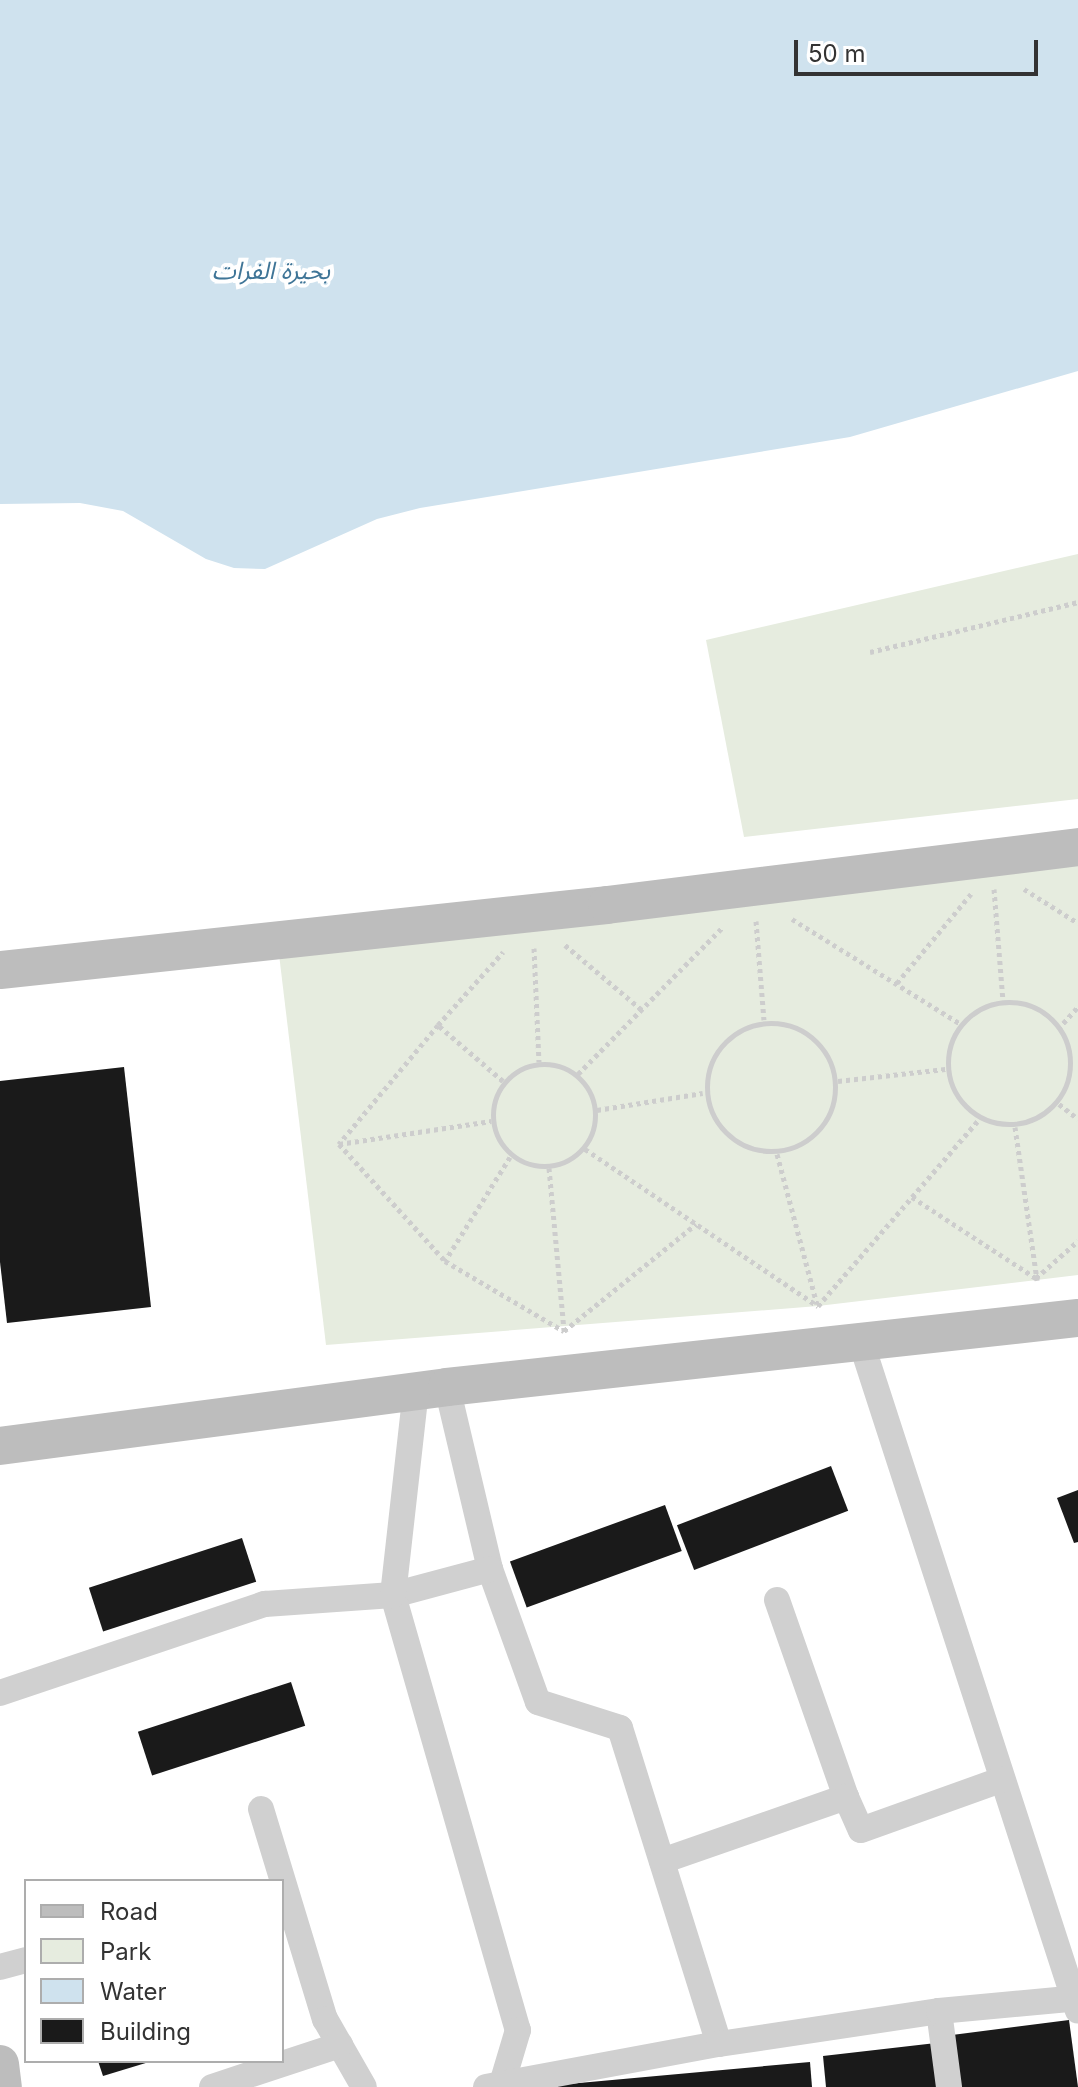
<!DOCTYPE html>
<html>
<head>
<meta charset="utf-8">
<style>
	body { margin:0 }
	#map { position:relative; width:1078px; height:2087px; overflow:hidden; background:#fff; font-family:Inter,"Noto Sans Arabic",sans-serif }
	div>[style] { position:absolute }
	.green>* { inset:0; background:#e6ecdf }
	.water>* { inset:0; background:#cfe2ee }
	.building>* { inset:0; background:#1a1a1a; transform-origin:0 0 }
	.path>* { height:5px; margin-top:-2.5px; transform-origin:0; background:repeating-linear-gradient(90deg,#cdcdcd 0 4px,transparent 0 8px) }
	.path>.ring { margin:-2.5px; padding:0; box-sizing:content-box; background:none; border:5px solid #cdcdcd; border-radius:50% }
	.minor>* { height:26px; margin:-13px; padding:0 13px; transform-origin:13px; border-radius:13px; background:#d0d0d0 }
	.secondary>* { height:38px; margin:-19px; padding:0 19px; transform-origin:19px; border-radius:19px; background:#bdbdbd }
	span { translate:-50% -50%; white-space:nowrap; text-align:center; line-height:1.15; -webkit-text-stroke:8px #fff; paint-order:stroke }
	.water-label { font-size:24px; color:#3f7597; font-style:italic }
	.legend { position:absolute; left:24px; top:1879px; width:260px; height:184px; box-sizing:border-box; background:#fff; border:2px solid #adadad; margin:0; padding:10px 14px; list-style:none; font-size:24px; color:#333 }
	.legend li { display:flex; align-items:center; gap:16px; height:40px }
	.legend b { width:40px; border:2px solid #adadad }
	.scale { position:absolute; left:794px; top:40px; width:244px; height:36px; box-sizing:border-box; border:4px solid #333; border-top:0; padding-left:10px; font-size:24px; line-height:28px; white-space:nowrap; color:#333; -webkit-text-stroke:6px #fff; paint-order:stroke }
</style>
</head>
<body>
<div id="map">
	<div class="green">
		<div style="clip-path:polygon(1078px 554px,1078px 799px,744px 837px,706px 640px)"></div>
		<div style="clip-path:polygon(1078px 860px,1078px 1275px,818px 1306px,326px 1345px,278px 946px)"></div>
	</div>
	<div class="water">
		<div style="clip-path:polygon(0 0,1078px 0,1078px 371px,850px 437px,420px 508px,377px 519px,265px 569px,234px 568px,206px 559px,123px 511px,80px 503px,0 504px)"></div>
	</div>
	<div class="building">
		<div style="clip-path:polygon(124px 1067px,151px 1307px,7px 1323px,0 1262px,0 1081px)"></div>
		<div style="left:831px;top:1466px;width:48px;height:165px;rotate:69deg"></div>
		<div style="clip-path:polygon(1078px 1490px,1078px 1542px,1074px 1543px,1057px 1498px)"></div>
		<div style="left:665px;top:1505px;width:49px;height:165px;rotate:70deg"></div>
		<div style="left:242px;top:1538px;width:46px;height:161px;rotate:72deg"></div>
		<div style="left:291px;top:1682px;width:46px;height:161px;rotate:72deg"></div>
		<div style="clip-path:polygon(1069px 2020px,1078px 2087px,958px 2087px,952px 2035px)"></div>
		<div style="clip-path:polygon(936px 2043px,941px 2087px,826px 2087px,823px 2056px)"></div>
		<div style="clip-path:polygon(98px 2061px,149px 2061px,149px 2062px,103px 2076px)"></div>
		<div style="clip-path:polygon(810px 2062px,812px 2087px,558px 2087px,557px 2085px)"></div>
	</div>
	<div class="path">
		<div style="left:870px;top:652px;width:214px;rotate:-13.5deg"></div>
		<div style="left:994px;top:889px;width:111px;rotate:85.4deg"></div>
		<div style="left:1024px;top:889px;width:64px;rotate:32.2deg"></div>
		<div style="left:792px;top:919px;width:197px;rotate:31.9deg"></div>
		<div style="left:756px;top:921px;width:99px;rotate:85.4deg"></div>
		<div style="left:565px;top:945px;width:101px;rotate:40.2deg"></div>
		<div style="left:534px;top:948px;width:114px;rotate:87.5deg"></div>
		<div style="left:897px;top:983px;width:116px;rotate:-50.3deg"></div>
		<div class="ring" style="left:948px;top:1002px;width:117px;height:117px"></div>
		<div class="ring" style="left:707px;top:1023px;width:123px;height:123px"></div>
		<div style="left:438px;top:1025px;width:155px;rotate:129.8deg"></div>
		<div style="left:339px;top:1144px;width:158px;rotate:47.8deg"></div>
		<div style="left:1058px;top:1029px;width:30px;rotate:-48deg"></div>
		<div class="ring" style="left:493px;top:1064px;width:97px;height:97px"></div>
		<div style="left:578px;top:1074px;width:206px;rotate:-45.4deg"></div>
		<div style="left:503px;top:1081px;width:86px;rotate:-139.3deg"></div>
		<div style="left:438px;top:1025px;width:98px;rotate:-48.3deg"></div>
		<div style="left:838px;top:1081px;width:108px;rotate:-6.4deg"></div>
		<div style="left:1059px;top:1104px;width:24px;rotate:38deg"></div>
		<div style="left:597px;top:1110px;width:107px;rotate:-9.1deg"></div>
		<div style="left:1015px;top:1127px;width:155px;rotate:81.8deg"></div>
		<div style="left:339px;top:1144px;width:154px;rotate:-8.6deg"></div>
		<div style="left:585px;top:1149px;width:281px;rotate:34deg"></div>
		<div style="left:818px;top:1306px;width:250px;rotate:-49.2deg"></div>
		<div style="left:777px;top:1154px;width:155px;rotate:75.1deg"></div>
		<div style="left:510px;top:1157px;width:123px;rotate:122deg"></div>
		<div style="left:445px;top:1261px;width:138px;rotate:30.5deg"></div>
		<div style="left:564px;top:1331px;width:170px;rotate:-39deg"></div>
		<div style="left:549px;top:1168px;width:164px;rotate:84.7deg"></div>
		<div style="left:912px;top:1197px;width:148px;rotate:33.2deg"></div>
		<div style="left:1036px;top:1278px;width:56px;rotate:-41.4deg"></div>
	</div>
	<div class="minor">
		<div style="left:860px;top:1339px;width:706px;rotate:72.03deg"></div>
		<div style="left:447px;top:1387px;width:187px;rotate:76.7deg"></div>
		<div style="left:490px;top:1569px;width:141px;rotate:70.2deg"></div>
		<div style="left:538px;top:1702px;width:86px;rotate:17.6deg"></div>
		<div style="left:620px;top:1728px;width:331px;rotate:72.6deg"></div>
		<div style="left:490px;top:1569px;width:100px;rotate:165deg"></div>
		<div style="left:393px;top:1595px;width:453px;rotate:74deg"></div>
		<div style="left:518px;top:2030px;width:59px;rotate:106.6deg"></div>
		<div style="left:777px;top:1600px;width:209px;rotate:70.7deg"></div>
		<div style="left:0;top:1693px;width:280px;rotate:-18.6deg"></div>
		<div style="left:265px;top:1604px;width:128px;rotate:-4deg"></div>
		<div style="left:393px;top:1595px;width:205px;rotate:-83.6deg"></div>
		<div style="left:261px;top:1809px;width:220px;rotate:73.1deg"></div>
		<div style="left:325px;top:2019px;width:78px;rotate:60.2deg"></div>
		<div style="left:662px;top:1861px;width:195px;rotate:-19.2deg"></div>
		<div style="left:846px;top:1797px;width:36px;rotate:66deg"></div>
		<div style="left:861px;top:1830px;width:149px;rotate:-19.7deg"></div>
		<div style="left:0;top:1967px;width:27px;rotate:-15deg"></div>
		<div style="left:939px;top:2011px;width:77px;rotate:82.5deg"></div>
		<div style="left:212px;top:2087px;width:135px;rotate:-18.2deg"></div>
		<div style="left:486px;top:2087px;width:237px;rotate:-10.5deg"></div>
		<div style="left:719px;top:2044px;width:222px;rotate:-8.5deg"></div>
		<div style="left:939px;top:2011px;width:140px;rotate:-5.3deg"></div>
	</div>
	<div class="secondary">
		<div style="left:0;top:970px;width:610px;rotate:-6.11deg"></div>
		<div style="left:607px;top:905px;width:475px;rotate:-7deg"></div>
		<div style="left:0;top:1446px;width:451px;rotate:-7.5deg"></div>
		<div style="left:447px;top:1387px;width:635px;rotate:-6.24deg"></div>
		<div style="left:0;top:2064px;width:23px;rotate:83deg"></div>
	</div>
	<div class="water-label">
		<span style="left:271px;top:271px">بحيرة الفرات</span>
	</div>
	<ul class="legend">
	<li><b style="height:10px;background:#bdbdbd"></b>Road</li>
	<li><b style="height:22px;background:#e6ecdf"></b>Park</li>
	<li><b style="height:22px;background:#cfe2ee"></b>Water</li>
	<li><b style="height:22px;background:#1a1a1a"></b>Building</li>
	</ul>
	<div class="scale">50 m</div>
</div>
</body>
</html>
